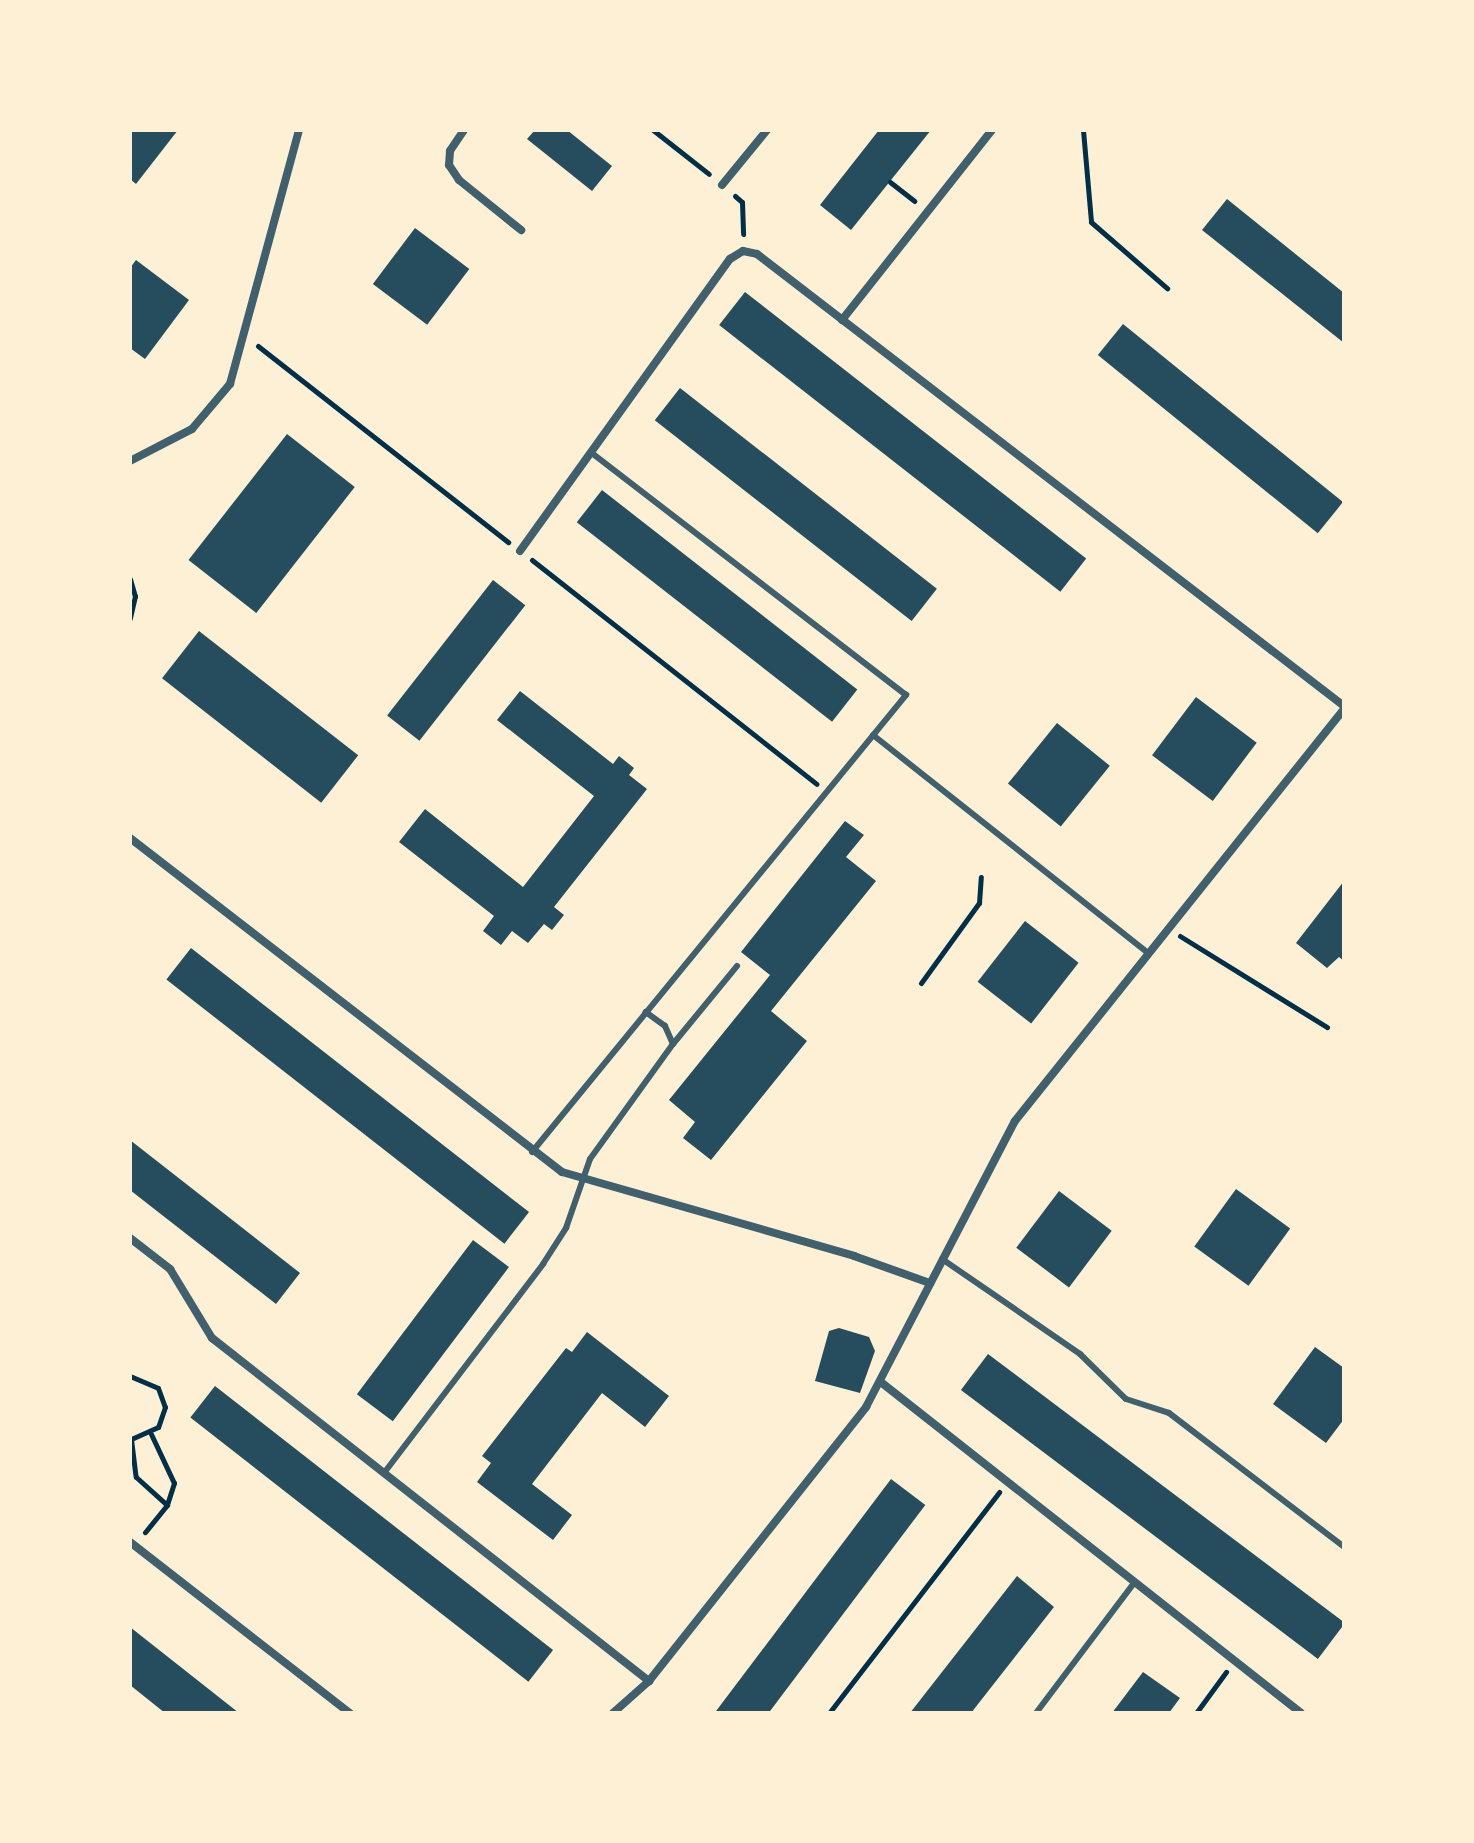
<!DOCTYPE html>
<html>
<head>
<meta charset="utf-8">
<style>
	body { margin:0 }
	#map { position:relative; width:1474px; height:1843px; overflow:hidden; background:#fdf0d5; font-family:Montserrat,sans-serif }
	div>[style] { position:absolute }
	.building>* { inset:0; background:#264d5e; transform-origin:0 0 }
	.path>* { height:5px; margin:-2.5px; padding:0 2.5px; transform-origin:2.5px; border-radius:2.5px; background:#003049 }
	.service>* { height:6px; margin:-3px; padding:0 3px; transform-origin:3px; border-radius:3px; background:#3f606c }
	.minor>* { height:8px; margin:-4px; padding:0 4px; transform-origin:4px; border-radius:4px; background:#3f606c }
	span { translate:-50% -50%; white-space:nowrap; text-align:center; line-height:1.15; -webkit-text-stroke:8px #fdf0d5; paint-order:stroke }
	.frame { position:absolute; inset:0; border:132px solid #fdf0d5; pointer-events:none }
</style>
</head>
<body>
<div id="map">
	<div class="building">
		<div style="clip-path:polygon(130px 130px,178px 130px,136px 184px,130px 179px)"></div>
		<div style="clip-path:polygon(535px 130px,567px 130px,612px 166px,592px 191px,527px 139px)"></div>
		<div style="clip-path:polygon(879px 130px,931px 130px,851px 230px,820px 205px)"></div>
		<div style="clip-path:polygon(1227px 199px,1344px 293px,1344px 343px,1202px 230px)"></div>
		<div style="left:415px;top:228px;width:68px;height:70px;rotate:37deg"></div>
		<div style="clip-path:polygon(136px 260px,189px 300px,145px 359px,130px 348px,130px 268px)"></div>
		<div style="left:745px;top:292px;width:433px;height:42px;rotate:38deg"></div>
		<div style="left:1123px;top:324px;width:283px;height:40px;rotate:39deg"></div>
		<div style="left:680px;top:388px;width:326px;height:41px;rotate:38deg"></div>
		<div style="left:287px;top:434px;width:86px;height:160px;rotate:38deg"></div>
		<div style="left:602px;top:490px;width:324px;height:41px;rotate:38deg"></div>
		<div style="left:493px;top:580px;width:41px;height:172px;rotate:38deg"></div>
		<div style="left:199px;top:631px;width:202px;height:60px;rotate:38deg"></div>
		<div style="clip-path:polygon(520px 691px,613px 764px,619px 756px,634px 768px,629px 775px,647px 789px,554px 907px,564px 915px,552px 930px,544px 924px,528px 943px,512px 931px,501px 945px,483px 931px,494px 916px,399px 842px,425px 809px,523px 887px,594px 796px,497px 720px)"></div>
		<div style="left:1196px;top:697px;width:76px;height:73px;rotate:37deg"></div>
		<div style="left:1057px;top:723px;width:68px;height:78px;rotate:39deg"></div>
		<div style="clip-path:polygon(845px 821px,864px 835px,846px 857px,876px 881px,771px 1011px,807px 1041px,711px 1160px,683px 1138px,695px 1122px,669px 1100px,770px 975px,741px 952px)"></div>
		<div style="clip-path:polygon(1344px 881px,1344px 961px,1339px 957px,1327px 968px,1296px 943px)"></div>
		<div style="left:1025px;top:921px;width:68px;height:77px;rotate:38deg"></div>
		<div style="left:191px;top:948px;width:429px;height:40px;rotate:38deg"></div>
		<div style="clip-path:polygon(130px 1140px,300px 1273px,276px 1304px,130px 1190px)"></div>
		<div style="left:1236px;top:1189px;width:67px;height:71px;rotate:36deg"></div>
		<div style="left:1059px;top:1191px;width:66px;height:71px;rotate:37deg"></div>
		<div style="left:473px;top:1240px;width:45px;height:193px;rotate:37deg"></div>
		<div style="clip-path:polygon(839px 1328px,869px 1337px,875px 1351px,860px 1393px,815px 1381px,829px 1331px)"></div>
		<div style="clip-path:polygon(587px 1332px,669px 1396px,645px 1427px,602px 1393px,532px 1484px,572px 1515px,553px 1540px,477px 1482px,491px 1463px,482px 1456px,566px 1348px,572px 1352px)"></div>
		<div style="clip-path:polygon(1315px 1347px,1344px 1368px,1344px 1419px,1326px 1443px,1273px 1404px)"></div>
		<div style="left:988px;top:1354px;width:447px;height:45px;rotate:37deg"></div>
		<div style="left:215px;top:1386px;width:429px;height:40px;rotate:38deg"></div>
		<div style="left:891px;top:1479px;width:43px;height:295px;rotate:37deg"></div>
		<div style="clip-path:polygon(1017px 1576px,1054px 1607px,971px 1713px,910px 1713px)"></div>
		<div style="clip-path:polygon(130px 1627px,239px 1713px,165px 1713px,130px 1685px)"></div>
		<div style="clip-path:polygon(1143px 1672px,1180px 1698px,1169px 1713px,1112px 1713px)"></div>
	</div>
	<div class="path">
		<div style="left:653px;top:130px;width:71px;rotate:38.2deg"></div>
		<div style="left:1083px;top:130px;width:92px;rotate:85deg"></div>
		<div style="left:1091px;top:222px;width:101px;rotate:41deg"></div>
		<div style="left:890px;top:182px;width:31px;rotate:38deg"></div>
		<div style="left:735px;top:196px;width:9px;rotate:41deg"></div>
		<div style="left:742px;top:202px;width:32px;rotate:88deg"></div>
		<div style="left:258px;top:346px;width:318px;rotate:38.1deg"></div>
		<div style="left:532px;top:560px;width:362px;rotate:38.2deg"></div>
		<div style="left:130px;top:579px;width:18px;rotate:74deg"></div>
		<div style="left:135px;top:596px;width:23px;rotate:103deg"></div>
		<div style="left:1180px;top:936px;width:173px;rotate:31.8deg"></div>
		<div style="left:921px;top:983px;width:99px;rotate:-54.1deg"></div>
		<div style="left:979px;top:903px;width:26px;rotate:-86deg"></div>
		<div style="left:130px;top:1376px;width:30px;rotate:23deg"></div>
		<div style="left:158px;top:1388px;width:20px;rotate:70deg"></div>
		<div style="left:165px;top:1407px;width:21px;rotate:109deg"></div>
		<div style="left:158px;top:1427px;width:30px;rotate:156deg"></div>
		<div style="left:151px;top:1434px;width:54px;rotate:64.9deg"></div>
		<div style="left:174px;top:1483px;width:23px;rotate:108deg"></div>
		<div style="left:131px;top:1439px;width:38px;rotate:83deg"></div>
		<div style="left:136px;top:1477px;width:42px;rotate:42.1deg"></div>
		<div style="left:167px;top:1505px;width:35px;rotate:129deg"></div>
		<div style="left:829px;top:1713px;width:279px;rotate:-52.4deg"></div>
		<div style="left:1196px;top:1713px;width:51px;rotate:-53.8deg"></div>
	</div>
	<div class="service">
		<div style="left:873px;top:735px;width:352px;rotate:38.4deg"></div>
		<div style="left:673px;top:1044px;width:101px;rotate:-50.6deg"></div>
		<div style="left:532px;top:1152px;width:591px;rotate:-50.7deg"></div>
		<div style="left:906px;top:695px;width:396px;rotate:-142.4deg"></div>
		<div style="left:942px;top:1259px;width:168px;rotate:34.5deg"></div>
		<div style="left:1080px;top:1354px;width:64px;rotate:44.4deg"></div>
		<div style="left:1126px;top:1399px;width:45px;rotate:18deg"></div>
		<div style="left:1169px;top:1413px;width:220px;rotate:37.4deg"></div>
		<div style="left:384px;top:1473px;width:263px;rotate:-52.7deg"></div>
		<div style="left:543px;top:1264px;width:43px;rotate:-57.4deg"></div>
		<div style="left:566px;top:1228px;width:73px;rotate:-70.8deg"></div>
		<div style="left:590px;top:1159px;width:142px;rotate:-54.2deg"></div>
		<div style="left:673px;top:1044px;width:20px;rotate:-114deg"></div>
		<div style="left:665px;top:1026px;width:24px;rotate:-144deg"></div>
		<div style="left:1036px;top:1713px;width:163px;rotate:-53deg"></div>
	</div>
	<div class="minor">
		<div style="left:464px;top:130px;width:25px;rotate:124deg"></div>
		<div style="left:450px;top:151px;width:14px;rotate:94deg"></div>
		<div style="left:449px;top:165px;width:18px;rotate:56deg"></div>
		<div style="left:459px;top:180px;width:80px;rotate:38.9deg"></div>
		<div style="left:722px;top:185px;width:71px;rotate:-50.7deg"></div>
		<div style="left:842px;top:320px;width:242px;rotate:-51.7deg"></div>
		<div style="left:130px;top:461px;width:70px;rotate:-27.3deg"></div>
		<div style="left:192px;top:429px;width:59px;rotate:-49.8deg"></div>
		<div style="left:230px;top:384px;width:263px;rotate:-74.8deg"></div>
		<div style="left:520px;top:551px;width:360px;rotate:-54.3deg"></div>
		<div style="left:730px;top:259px;width:15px;rotate:-32deg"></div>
		<div style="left:743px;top:251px;width:14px;rotate:12deg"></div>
		<div style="left:757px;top:254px;width:741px;rotate:37.6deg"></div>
		<div style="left:130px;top:838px;width:546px;rotate:37.71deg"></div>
		<div style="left:562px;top:1172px;width:304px;rotate:16deg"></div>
		<div style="left:854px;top:1256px;width:81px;rotate:19.6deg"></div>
		<div style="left:130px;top:1238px;width:51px;rotate:37.8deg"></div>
		<div style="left:170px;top:1269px;width:81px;rotate:58.7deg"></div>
		<div style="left:212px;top:1338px;width:556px;rotate:38.13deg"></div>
		<div style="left:882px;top:1383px;width:533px;rotate:38.22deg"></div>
		<div style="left:130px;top:1542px;width:279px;rotate:37.9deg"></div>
		<div style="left:613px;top:1713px;width:48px;rotate:-41.6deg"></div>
		<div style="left:649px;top:1681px;width:350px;rotate:-51.6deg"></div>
		<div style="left:866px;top:1407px;width:322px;rotate:-62.5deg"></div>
		<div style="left:1015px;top:1121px;width:527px;rotate:-51.39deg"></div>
	</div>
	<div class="frame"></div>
</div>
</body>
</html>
